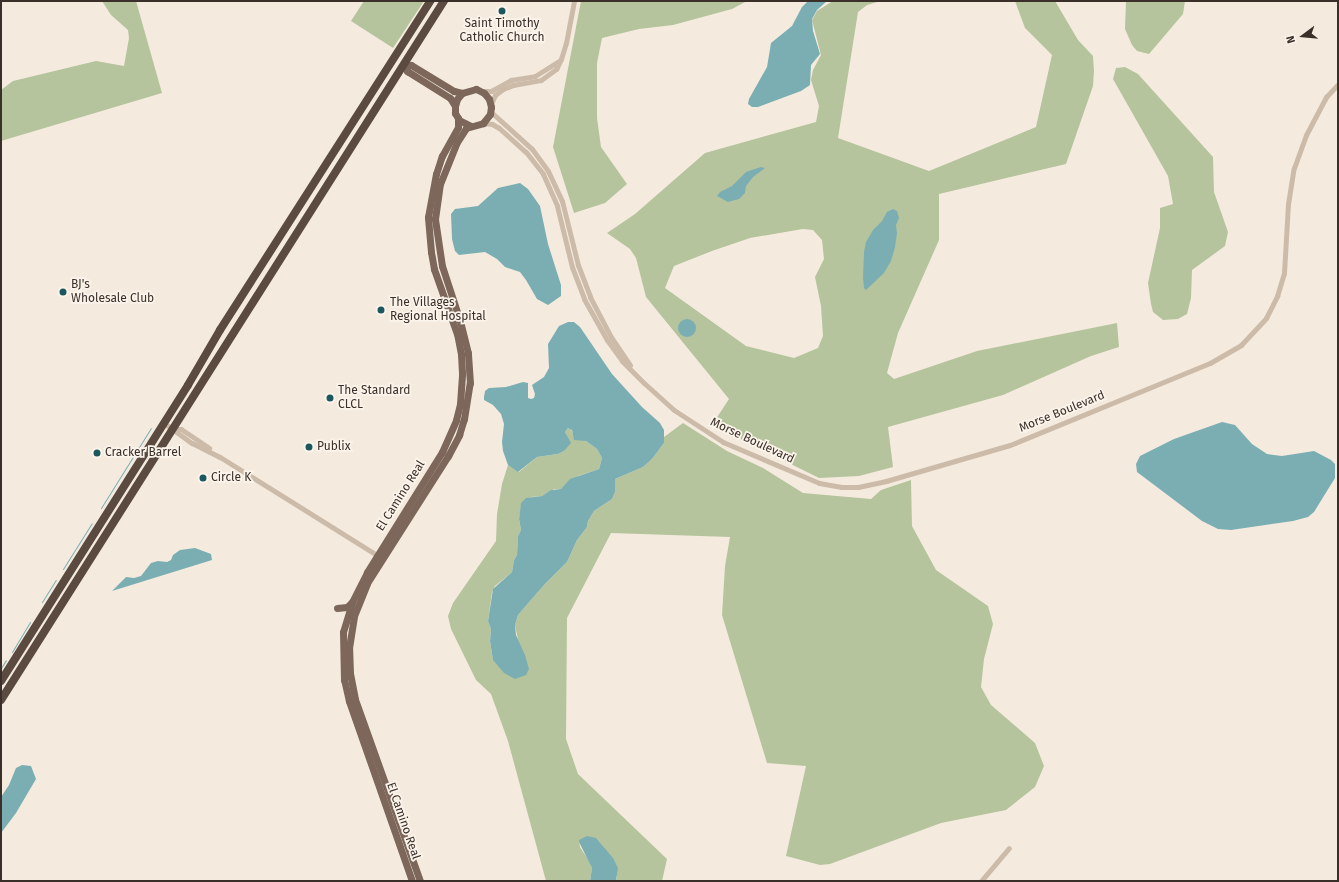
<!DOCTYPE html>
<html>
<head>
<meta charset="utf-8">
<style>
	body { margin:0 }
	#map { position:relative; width:1339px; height:882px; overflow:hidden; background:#f4ebde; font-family:"Fira Sans",sans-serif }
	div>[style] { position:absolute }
	.green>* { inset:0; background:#b5c49d }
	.water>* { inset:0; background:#7baeb3 }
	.round { border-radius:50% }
	.stream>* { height:1px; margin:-0.5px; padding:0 0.5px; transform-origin:0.5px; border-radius:0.5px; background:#7baeb3 }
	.minor>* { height:5px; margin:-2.5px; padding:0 2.5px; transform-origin:2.5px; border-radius:2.5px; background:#cdbba9 }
	.major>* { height:7px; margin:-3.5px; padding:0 3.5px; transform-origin:3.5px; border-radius:3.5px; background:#7c675a }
	.highway>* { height:8px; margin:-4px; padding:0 4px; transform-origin:4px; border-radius:4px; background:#5b4a40 }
	.dots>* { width:11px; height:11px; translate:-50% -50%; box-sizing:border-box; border:2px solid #fbf4eb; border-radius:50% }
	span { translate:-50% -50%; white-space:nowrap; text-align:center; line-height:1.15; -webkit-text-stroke:3.5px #fbf4eb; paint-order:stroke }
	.poi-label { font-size:12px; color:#3a2f29 }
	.left { translate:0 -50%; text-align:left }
	.street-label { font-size:12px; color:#3a2f29 }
	.frame { position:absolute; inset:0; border:2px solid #3a2f29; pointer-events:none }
	.north { position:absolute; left:1283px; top:16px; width:40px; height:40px; -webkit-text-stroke:3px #fbf4eb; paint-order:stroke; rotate:254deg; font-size:11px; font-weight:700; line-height:16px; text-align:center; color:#3a2f29 }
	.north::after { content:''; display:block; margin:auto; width:14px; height:18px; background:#3a2f29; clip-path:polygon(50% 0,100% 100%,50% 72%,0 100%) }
</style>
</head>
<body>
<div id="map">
	<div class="green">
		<div style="clip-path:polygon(102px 1px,136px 1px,162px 93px,1px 141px,1px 90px,13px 81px,96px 61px,124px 66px,129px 38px,128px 30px,111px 15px)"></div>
		<div style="clip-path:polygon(364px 1px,424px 1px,393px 48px,351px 21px)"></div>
		<div style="clip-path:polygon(581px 1px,747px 1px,732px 9px,673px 25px,639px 29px,602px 38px,597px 63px,597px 118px,601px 147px,627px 184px,605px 203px,574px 213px,553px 147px)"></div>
		<div style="clip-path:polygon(evenodd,833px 1px,881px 1px,867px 5px,858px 12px,838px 138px,929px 171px,1036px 127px,1052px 55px,1025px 28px,1015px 1px,1055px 1px,1078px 40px,1093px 56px,1094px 71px,1093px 86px,1066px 164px,939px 194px,939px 240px,898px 333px,887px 373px,894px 379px,977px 351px,1117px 323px,1119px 347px,1091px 356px,1003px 395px,888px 427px,893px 467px,859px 476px,819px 478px,712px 425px,729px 399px,646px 297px,636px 258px,630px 249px,607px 233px,635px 214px,705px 153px,816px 122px,819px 106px,811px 80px,813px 70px,821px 55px,812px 20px,817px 11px,833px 1px,803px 229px,813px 230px,822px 240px,824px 259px,815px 277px,821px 306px,823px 336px,818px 348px,794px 358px,746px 346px,665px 288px,674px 266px,712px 251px,750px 238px,803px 229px)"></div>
		<div style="clip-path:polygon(1126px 1px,1183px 2px,1185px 1px,1183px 14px,1149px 54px,1137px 51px,1132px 45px,1125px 29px)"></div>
		<div style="clip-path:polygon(1125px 67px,1138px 74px,1213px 157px,1214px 192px,1228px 232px,1225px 246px,1192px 270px,1191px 298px,1187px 314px,1178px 319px,1163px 320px,1153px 312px,1151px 304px,1148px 283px,1160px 228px,1160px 208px,1173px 204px,1168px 176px,1113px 79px,1116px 68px)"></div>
		<div style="clip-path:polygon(683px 423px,727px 451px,763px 468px,803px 493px,871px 499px,881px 490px,911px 480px,912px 526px,936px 570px,988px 606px,993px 624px,984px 659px,981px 687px,991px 705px,1035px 743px,1044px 766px,1035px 787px,1006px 810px,941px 823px,830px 864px,820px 865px,786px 856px,806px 766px,767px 763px,722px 615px,725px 566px,730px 537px,611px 533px,567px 618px,566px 739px,578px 774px,667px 859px,662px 881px,616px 881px,617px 876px,579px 840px,580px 847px,589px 861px,592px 868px,590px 881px,546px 881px,508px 741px,491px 694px,476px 680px,451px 629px,448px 616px,453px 603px,496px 541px,497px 514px,502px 484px,508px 465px,519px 472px,537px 457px,558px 454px,564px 451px,569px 441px,565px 432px,568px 428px,571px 429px,575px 440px,581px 439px,586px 441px,597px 449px,602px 458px,599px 469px,578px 476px,561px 489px,554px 489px,542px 496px,531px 497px,521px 506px,519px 519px,521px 530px,518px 536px,517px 555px,514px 560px,512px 572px,495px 586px,492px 592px,488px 621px,491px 629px,490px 641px,493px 660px,518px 640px,515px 625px,518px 615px,544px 585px,567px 562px,577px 540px,587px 527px,588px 521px,594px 511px,612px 499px,615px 492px,615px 479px,643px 467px,652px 459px,664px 443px,664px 437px)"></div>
	</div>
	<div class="water">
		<div style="clip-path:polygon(808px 1px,827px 1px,817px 10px,812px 19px,813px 31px,820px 54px,811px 65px,810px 85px,801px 91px,758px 107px,752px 107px,748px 104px,749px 99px,767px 67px,771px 43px,792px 26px,802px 7px)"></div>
		<div style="clip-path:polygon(761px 167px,765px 168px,753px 177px,746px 186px,745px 193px,739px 199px,728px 202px,717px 196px,720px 192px,732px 186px,746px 172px)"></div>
		<div style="clip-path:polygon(520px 183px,528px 189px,540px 206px,548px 244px,561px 285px,561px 296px,548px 305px,537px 299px,526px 280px,520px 272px,505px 267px,497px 259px,485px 252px,459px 255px,455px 251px,452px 239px,451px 214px,455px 209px,478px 206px,498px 188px)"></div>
		<div style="clip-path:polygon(893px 209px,897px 211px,899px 218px,896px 225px,897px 233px,895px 247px,891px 261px,884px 273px,866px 290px,864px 288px,863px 278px,864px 252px,866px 242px,873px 230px,882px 221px,887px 212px)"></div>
		<div class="round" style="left:678px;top:319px;width:18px;height:18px"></div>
		<div style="clip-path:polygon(568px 322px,574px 322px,580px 327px,612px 374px,642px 407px,660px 423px,664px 430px,664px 443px,652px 459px,643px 467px,615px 479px,615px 492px,612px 499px,594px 511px,588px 521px,587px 527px,577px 540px,567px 562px,544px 585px,518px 615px,515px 625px,516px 635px,525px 655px,529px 669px,526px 675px,515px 679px,504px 673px,493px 660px,490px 641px,491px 629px,488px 621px,493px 589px,512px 572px,514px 560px,517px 555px,518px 536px,521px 530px,519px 519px,521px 503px,526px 498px,542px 496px,551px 490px,561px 489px,570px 479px,599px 469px,602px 458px,597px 449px,586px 441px,574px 440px,572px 430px,568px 428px,565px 432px,571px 443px,564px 451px,558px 454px,537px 457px,518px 472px,508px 465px,503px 451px,502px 442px,504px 424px,501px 414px,493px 405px,484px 400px,484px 397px,485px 391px,489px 388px,506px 387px,523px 382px,528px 383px,528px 398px,531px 399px,534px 398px,535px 394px,532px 385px,544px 377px,549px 368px,548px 344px,559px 326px)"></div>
		<div style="clip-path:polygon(1222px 422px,1235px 425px,1252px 444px,1267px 454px,1282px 456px,1314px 451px,1331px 460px,1335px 464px,1335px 478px,1314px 512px,1308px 517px,1293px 521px,1231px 530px,1218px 529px,1202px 521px,1137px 472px,1136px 464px,1140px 456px,1174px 439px)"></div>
		<div style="clip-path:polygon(195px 548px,211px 554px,212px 560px,112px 591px,126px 577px,134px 578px,141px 576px,151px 563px,158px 561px,167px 562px,171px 560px,173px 555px,180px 550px)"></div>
		<div style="clip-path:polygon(22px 765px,31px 766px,36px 779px,16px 813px,1px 833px,1px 797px,9px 785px,16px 768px)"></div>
		<div style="clip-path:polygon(587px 836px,596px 838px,613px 858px,618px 868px,616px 881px,590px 881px,592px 868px,579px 842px,579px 840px)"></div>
	</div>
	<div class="stream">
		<div style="left:101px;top:508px;width:94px;rotate:-58deg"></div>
		<div style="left:63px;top:569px;width:54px;rotate:-57.8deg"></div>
		<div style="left:42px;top:602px;width:26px;rotate:-58deg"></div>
		<div style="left:12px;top:652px;width:35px;rotate:-59deg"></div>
		<div style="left:1px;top:668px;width:9px;rotate:-58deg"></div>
	</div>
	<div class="minor">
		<div style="left:481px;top:91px;width:10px"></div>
		<div style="left:491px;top:91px;width:23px;rotate:-29deg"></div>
		<div style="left:511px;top:80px;width:24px;rotate:-9deg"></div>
		<div style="left:535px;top:76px;width:28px;rotate:-32deg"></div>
		<div style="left:491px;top:104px;width:10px;rotate:-66deg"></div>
		<div style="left:495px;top:95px;width:10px;rotate:-37deg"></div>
		<div style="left:503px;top:89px;width:11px;rotate:-22deg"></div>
		<div style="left:513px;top:85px;width:28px;rotate:-10deg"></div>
		<div style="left:541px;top:80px;width:19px;rotate:-36deg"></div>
		<div style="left:556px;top:69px;width:11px;rotate:-63deg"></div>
		<div style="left:561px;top:59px;width:17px;rotate:-73deg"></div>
		<div style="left:566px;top:43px;width:43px;rotate:-79.2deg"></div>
		<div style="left:491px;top:112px;width:55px;rotate:42.1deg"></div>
		<div style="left:532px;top:149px;width:27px;rotate:54deg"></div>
		<div style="left:548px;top:171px;width:33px;rotate:65deg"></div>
		<div style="left:562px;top:201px;width:66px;rotate:76deg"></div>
		<div style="left:578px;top:265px;width:34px;rotate:69deg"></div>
		<div style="left:590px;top:297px;width:45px;rotate:62.3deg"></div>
		<div style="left:611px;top:337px;width:34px;rotate:56deg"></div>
		<div style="left:483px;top:123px;width:9px;rotate:6deg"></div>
		<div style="left:492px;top:124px;width:8px;rotate:30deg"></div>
		<div style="left:499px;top:128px;width:36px;rotate:42deg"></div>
		<div style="left:526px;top:152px;width:28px;rotate:52deg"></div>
		<div style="left:543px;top:174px;width:35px;rotate:66deg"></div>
		<div style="left:557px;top:206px;width:63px;rotate:76.2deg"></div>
		<div style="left:572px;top:267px;width:34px;rotate:69deg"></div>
		<div style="left:584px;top:299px;width:47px;rotate:60.7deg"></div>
		<div style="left:607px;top:340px;width:26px;rotate:54deg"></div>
		<div style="left:622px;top:361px;width:31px;rotate:45deg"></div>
		<div style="left:644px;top:383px;width:40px;rotate:42deg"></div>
		<div style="left:674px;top:410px;width:59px;rotate:33.1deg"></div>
		<div style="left:723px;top:442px;width:104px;rotate:23.1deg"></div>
		<div style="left:819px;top:483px;width:23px;rotate:10deg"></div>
		<div style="left:842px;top:487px;width:16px"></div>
		<div style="left:858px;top:487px;width:29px;rotate:-12deg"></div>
		<div style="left:886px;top:481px;width:129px;rotate:-16.2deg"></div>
		<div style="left:1010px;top:445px;width:216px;rotate:-22.3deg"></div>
		<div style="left:1210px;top:363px;width:36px;rotate:-30deg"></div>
		<div style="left:1241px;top:345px;width:37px;rotate:-47deg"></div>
		<div style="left:1266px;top:318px;width:25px;rotate:-63deg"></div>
		<div style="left:1277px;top:296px;width:24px;rotate:-73deg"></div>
		<div style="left:1284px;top:273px;width:69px;rotate:-86.7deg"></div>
		<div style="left:1288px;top:204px;width:36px;rotate:-81deg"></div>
		<div style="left:1294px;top:168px;width:35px;rotate:-70deg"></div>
		<div style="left:1306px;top:135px;width:43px;rotate:-62.2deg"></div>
		<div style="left:1326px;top:97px;width:18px;rotate:-47deg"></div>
		<div style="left:164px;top:423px;width:34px;rotate:36deg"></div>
		<div style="left:192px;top:443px;width:31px;rotate:27deg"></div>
		<div style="left:220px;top:457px;width:185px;rotate:32deg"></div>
		<div style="left:174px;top:429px;width:7px"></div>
		<div style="left:181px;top:429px;width:34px;rotate:34deg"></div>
		<div style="left:981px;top:881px;width:43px;rotate:-49.7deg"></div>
	</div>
	<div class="major">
		<div style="left:404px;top:65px;width:7px;rotate:63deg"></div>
		<div style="left:407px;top:71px;width:51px;rotate:32.1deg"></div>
		<div style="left:450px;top:98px;width:9px;rotate:58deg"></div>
		<div style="left:404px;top:65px;width:7px"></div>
		<div style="left:411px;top:65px;width:50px;rotate:31.2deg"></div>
		<div style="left:454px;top:91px;width:8px;rotate:14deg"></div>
		<div style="left:337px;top:608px;width:10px;rotate:-6deg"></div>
		<div style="left:347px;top:607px;width:7px;rotate:-45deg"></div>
		<div style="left:412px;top:881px;width:191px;rotate:-109.3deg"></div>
		<div style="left:349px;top:701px;width:22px;rotate:-103deg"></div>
		<div style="left:344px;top:680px;width:48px;rotate:-91.2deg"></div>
		<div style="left:343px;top:632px;width:31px;rotate:-73deg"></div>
		<div style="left:352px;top:602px;width:34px;rotate:-63deg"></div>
		<div style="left:367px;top:572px;width:142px;rotate:-58deg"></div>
		<div style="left:442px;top:452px;width:35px;rotate:-66deg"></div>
		<div style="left:456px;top:420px;width:16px;rotate:-76deg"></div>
		<div style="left:460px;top:404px;width:31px;rotate:-86deg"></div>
		<div style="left:462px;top:373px;width:19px;rotate:-93deg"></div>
		<div style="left:461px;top:354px;width:20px;rotate:-101deg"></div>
		<div style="left:457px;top:334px;width:69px;rotate:-109.5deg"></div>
		<div style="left:434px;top:269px;width:17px;rotate:-100deg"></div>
		<div style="left:431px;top:252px;width:35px;rotate:-95deg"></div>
		<div style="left:428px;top:217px;width:44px;rotate:-79.5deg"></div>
		<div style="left:436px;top:174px;width:19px;rotate:-72deg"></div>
		<div style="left:442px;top:156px;width:33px;rotate:-61deg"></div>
		<div style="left:458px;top:127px;width:9px;rotate:-90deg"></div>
		<div style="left:420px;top:881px;width:193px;rotate:-109.7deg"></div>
		<div style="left:355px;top:699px;width:26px;rotate:-101deg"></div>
		<div style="left:350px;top:673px;width:25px;rotate:-92deg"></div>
		<div style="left:349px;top:648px;width:32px;rotate:-81deg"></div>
		<div style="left:354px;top:616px;width:35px;rotate:-68deg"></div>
		<div style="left:367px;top:583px;width:151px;rotate:-57.5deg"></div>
		<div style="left:448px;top:456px;width:24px;rotate:-62deg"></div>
		<div style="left:459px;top:435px;width:17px;rotate:-73deg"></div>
		<div style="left:464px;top:419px;width:36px;rotate:-81deg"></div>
		<div style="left:470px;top:383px;width:30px;rotate:-94deg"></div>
		<div style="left:468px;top:353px;width:33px;rotate:-104deg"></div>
		<div style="left:460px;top:321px;width:58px;rotate:-108.1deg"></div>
		<div style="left:442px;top:266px;width:48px;rotate:-98.5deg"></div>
		<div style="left:435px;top:219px;width:35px;rotate:-82deg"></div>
		<div style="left:440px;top:184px;width:45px;rotate:-68deg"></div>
		<div style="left:457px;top:142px;width:17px;rotate:-57deg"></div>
		<div style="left:466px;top:128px;width:18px;rotate:-16deg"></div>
		<div style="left:483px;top:123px;width:11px;rotate:-52deg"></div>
		<div style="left:490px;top:114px;width:7px;rotate:-82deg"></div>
		<div style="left:491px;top:107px;width:8px;rotate:-104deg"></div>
		<div style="left:489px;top:99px;width:8px;rotate:-130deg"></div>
		<div style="left:484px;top:93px;width:9px;rotate:-153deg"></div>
		<div style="left:476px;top:89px;width:15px;rotate:164deg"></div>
		<div style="left:462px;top:93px;width:8px;rotate:130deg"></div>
		<div style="left:457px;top:99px;width:7px;rotate:106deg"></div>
		<div style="left:455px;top:106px;width:7px;rotate:90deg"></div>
		<div style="left:455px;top:113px;width:8px;rotate:60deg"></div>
		<div style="left:459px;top:120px;width:13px;rotate:27deg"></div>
	</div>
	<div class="highway">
		<div style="left:1px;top:681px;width:350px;rotate:-57.7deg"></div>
		<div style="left:188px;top:385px;width:64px;rotate:-59.8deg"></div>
		<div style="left:220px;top:330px;width:390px;rotate:-57.4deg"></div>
		<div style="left:1px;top:700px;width:828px;rotate:-57.64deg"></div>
	</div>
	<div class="dots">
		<div style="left:502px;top:11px;background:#1c565e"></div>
		<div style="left:63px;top:292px;background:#1c565e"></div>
		<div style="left:381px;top:310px;background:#1c565e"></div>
		<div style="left:330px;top:398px;background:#1c565e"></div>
		<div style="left:309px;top:447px;background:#1c565e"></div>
		<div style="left:97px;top:453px;background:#1c565e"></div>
		<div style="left:203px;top:478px;background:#1c565e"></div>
	</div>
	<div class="poi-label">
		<span style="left:502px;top:31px">Saint Timothy<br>Catholic Church</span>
		<span class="left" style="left:71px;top:292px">BJ's<br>Wholesale Club</span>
		<span class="left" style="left:390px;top:310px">The Villages<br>Regional Hospital</span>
		<span class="left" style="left:338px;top:398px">The Standard<br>CLCL</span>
		<span class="left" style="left:317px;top:447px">Publix</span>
		<span class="left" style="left:105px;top:453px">Cracker Barrel</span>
		<span class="left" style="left:211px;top:478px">Circle K</span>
	</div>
	<div class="street-label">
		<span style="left:1062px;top:412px;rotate:-22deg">Morse Boulevard</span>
		<span style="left:752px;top:441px;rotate:25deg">Morse Boulevard</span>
		<span style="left:401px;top:496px;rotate:-58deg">El Camino Real</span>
		<span style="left:403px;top:821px;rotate:71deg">El Camino Real</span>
	</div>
	<div class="frame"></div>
	<div class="north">N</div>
</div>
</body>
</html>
